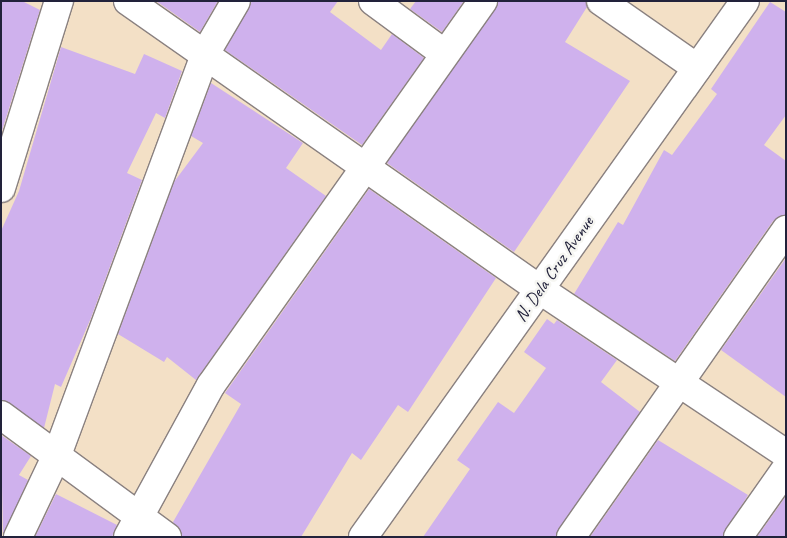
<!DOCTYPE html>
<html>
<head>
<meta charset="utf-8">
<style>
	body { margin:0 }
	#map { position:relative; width:787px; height:538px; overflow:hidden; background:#f3e0c6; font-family:Caveat,sans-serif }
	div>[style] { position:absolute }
	.building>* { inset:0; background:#cfb1ed }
	.roads { filter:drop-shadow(1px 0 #8a8180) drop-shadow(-1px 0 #8a8180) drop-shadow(0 1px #8a8180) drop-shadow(0 -1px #8a8180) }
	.minor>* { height:28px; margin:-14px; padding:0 14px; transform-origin:14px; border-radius:14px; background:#fff }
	span { translate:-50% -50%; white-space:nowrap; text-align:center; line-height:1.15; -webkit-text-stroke:5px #f6f6f2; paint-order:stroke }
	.street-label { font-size:18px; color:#22223b }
	.frame { position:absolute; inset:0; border:2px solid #22223b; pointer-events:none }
</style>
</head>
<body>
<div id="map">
	<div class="building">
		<div style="clip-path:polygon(1px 1px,22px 1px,40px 10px,1px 134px)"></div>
		<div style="clip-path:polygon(156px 1px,218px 1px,200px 32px)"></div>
		<div style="clip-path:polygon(252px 1px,338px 1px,330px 12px,381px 50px,392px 34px,424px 58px,362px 145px,225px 50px)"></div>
		<div style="clip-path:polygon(416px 1px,464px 1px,442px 32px,410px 9px)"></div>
		<div style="clip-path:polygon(498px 1px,586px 1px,587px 7px,565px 42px,630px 81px,514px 252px,387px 163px)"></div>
		<div style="clip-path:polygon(770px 2px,786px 12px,786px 115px,764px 145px,786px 161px,786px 215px,773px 221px,675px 361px,574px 294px,618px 222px,623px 225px,664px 150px,672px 155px,717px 94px,711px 89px)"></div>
		<div style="clip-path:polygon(61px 47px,135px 74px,144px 54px,182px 71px,165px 118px,156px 113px,127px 173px,142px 180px,91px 318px,61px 387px,55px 384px,44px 428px,1px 400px,1px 231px,19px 191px)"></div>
		<div style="clip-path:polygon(211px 83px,303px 143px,286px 168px,326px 196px,196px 380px,167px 357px,164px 362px,118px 334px,174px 182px,203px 143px,191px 136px)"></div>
		<div style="clip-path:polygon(369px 189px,496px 278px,408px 412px,398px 405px,361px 460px,352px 453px,301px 537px,182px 537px,173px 522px,241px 404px,225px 393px)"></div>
		<div style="clip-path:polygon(786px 258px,786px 397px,721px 350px)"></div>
		<div style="clip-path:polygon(547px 319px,554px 324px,557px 320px,617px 360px,601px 382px,640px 412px,556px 537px,423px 537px,470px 469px,457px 460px,498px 402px,514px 413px,546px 368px,524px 352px)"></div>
		<div style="clip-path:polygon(1px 435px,31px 456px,19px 475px,28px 480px,3px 537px)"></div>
		<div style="clip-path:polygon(658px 440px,748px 495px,723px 537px,590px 537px)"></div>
		<div style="clip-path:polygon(56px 494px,117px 525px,112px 537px,35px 537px)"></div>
		<div style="clip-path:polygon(786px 496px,786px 537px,757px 537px)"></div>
	</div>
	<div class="roads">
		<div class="minor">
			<div style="left:128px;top:1px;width:502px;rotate:35.02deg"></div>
			<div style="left:539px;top:289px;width:297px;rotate:33.7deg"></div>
			<div style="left:373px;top:1px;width:89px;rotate:36.4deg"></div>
			<div style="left:601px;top:1px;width:117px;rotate:34.9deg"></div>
			<div style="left:1px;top:188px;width:196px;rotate:-72.8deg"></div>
			<div style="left:1px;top:415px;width:206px;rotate:36.3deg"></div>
			<div style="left:18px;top:537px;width:91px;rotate:-64.6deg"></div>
			<div style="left:57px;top:455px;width:427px;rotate:-69.7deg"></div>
			<div style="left:205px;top:54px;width:61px;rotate:-59.7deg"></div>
			<div style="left:128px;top:537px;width:173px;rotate:-61.4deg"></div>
			<div style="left:211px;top:385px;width:471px;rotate:-54.7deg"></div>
			<div style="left:363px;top:537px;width:658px;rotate:-54.52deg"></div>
			<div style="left:571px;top:537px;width:375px;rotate:-55deg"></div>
			<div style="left:738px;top:537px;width:83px;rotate:-54.8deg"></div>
		</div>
	</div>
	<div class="street-label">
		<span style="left:554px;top:269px;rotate:-55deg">N. Dela Cruz Avenue</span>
	</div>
	<div class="frame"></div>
</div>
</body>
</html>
